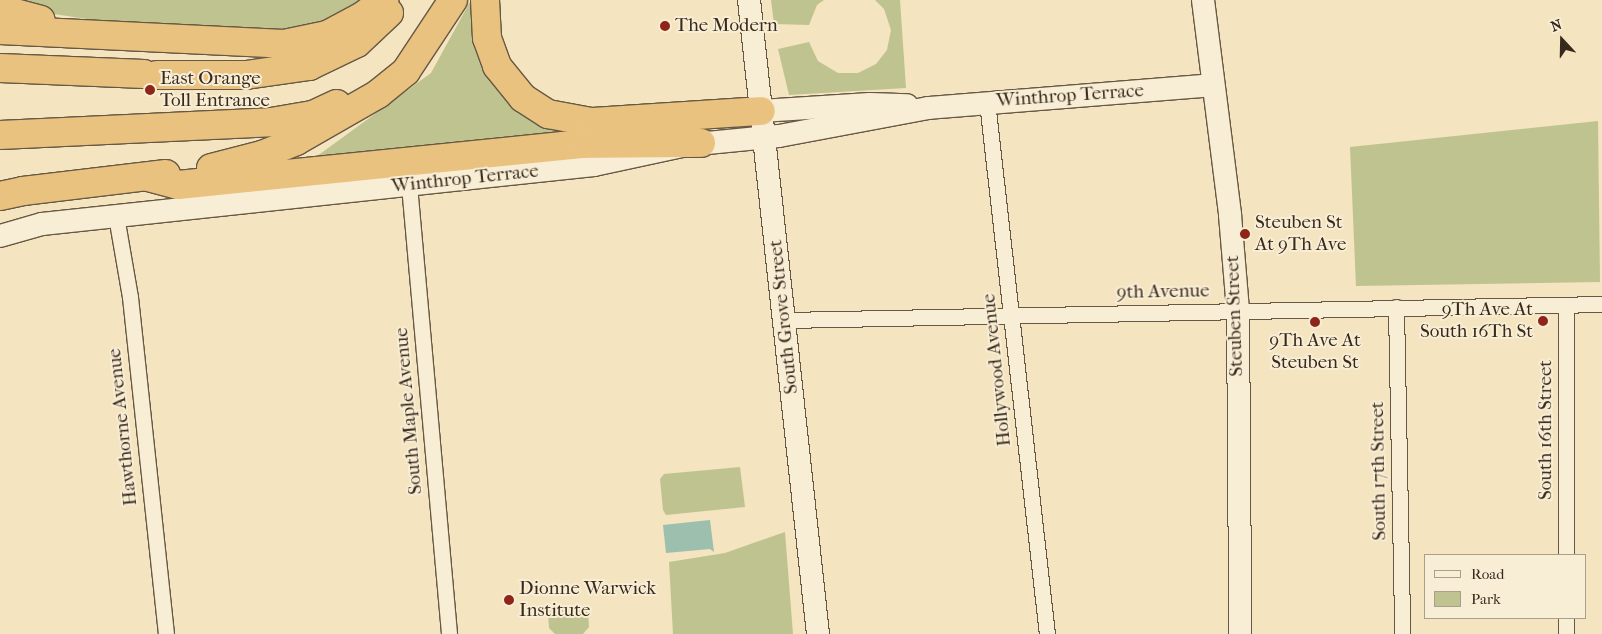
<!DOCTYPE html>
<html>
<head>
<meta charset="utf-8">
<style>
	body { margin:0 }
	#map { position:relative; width:1602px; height:634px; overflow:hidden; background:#f4e4bf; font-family:"IM FELL French Canon",serif }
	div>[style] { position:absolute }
	.green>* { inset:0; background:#bfc390 }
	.water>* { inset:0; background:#9cbfae }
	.roads { filter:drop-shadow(1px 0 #665844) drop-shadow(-1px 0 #665844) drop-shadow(0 1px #665844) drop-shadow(0 -1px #665844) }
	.minor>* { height:15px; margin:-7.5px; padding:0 7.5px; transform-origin:7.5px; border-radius:7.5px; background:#f8edd5 }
	.secondary>* { height:22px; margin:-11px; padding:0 11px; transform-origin:11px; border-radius:11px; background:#f8edd5 }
	.motorway>* { height:28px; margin:-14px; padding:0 14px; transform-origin:14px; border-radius:14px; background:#eac280 }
	.dots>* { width:14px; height:14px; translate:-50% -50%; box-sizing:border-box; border:2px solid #f8edd5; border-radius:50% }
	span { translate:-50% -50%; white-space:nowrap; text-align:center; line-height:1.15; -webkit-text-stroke:4px #f8edd5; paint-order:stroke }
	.poi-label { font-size:19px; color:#37291b }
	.left { translate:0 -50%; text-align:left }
	.right { translate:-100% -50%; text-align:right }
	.street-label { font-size:19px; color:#37291b }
	.legend { position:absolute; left:1424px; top:554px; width:162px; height:65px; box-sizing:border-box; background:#f8edd5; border:1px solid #ab9f8b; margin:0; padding:6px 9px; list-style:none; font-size:15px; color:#37291b }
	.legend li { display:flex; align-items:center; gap:10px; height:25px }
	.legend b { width:25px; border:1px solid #ab9f8b }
	.north { position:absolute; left:1537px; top:15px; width:50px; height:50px; -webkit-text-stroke:4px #f8edd5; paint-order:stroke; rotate:339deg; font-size:14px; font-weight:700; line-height:20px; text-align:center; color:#37291b }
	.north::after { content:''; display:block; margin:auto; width:18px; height:22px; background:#37291b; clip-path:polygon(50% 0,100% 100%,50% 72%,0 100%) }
</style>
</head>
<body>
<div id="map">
	<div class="green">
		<div style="clip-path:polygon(3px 0,367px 0,326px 26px,275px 35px,139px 27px,28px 10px)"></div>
		<div style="clip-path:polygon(471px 0,474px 0,478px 48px,577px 134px,309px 162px,431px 73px)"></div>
		<div style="clip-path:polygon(771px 0,824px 0,817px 5px,809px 25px,774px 24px)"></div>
		<div style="clip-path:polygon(875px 0,900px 0,906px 88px,789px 95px,778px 49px,809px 42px,818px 61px,838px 73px,858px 73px,876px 64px,887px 50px,891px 30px,884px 9px)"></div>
		<div style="clip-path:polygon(1598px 121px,1600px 282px,1356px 286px,1350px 147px)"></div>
		<div style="clip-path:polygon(740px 467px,745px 507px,666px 515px,663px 510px,660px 479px,664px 474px)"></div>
		<div style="clip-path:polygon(785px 532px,793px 634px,673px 634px,669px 562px,725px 553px)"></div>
		<div style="clip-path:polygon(555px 606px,581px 606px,588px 612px,589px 627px,583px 634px,555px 634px,549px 628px,548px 614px)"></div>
	</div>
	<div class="water">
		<div style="clip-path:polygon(710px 520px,714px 552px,710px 549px,666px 553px,663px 525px)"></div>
	</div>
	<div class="roads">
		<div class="minor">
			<div style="left:987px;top:102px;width:535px;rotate:83.57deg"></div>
			<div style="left:409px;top:185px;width:451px;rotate:84.9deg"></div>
			<div style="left:116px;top:216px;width:82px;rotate:80.2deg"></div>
			<div style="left:130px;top:297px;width:339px;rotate:83.9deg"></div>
			<div style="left:1396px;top:307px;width:327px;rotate:88.9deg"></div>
			<div style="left:785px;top:320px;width:817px;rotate:-1.12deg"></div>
			<div style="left:1566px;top:555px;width:250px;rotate:-90deg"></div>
			<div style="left:1566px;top:634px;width:16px;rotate:-90deg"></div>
		</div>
		<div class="secondary">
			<div style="left:749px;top:0;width:638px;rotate:83.79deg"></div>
			<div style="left:1203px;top:0;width:217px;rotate:82.8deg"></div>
			<div style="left:1230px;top:215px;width:95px;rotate:85.2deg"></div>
			<div style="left:1238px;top:310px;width:324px;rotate:89.6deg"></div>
			<div style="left:761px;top:111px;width:109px;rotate:-3.7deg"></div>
			<div style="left:870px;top:104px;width:37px;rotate:2deg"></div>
			<div style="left:0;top:236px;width:44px;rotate:-15.9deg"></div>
			<div style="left:42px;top:224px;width:555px;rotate:-6.1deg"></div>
			<div style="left:594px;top:165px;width:95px;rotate:-12.1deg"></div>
			<div style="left:687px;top:145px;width:92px;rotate:-5.6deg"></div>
			<div style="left:779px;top:136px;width:152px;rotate:-10.6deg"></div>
			<div style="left:928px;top:108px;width:286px;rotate:-4.6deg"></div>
		</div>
		<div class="motorway">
			<div style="left:485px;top:0;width:38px;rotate:87deg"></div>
			<div style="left:487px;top:38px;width:30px;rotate:70deg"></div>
			<div style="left:497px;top:66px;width:41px;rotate:50.9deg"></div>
			<div style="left:523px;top:98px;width:30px;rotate:33deg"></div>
			<div style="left:548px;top:114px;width:44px;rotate:10.5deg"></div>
			<div style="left:591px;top:122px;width:170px;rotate:-3.7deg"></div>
			<div style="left:0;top:9px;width:42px;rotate:15deg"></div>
			<div style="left:0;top:30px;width:284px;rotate:2.8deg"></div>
			<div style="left:284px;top:44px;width:44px;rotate:-11.8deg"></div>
			<div style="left:327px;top:35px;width:38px;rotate:-28deg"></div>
			<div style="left:361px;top:17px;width:29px;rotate:-36deg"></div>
			<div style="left:0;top:68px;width:144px;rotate:2.4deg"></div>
			<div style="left:157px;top:75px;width:89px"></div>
			<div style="left:246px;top:75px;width:64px;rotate:-8.1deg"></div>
			<div style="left:309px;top:66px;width:53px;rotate:-25.6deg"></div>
			<div style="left:357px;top:43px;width:44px;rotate:-43.2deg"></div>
			<div style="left:0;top:135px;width:271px;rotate:-2.7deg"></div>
			<div style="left:271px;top:122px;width:43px;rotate:-9.5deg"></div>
			<div style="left:313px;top:115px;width:26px;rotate:-25deg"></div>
			<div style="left:211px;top:168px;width:53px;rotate:-14.3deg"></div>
			<div style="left:262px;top:155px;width:37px;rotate:-22deg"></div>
			<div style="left:296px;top:141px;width:95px;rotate:-29.8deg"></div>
			<div style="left:378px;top:94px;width:36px;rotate:-39deg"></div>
			<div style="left:406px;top:71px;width:85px;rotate:-56.5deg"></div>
			<div style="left:148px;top:177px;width:31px;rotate:15deg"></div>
			<div style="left:178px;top:185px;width:408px;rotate:-5.8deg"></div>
			<div style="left:584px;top:144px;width:117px;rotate:-0.5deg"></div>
			<div style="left:0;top:196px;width:24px;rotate:-12deg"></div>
			<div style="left:23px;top:191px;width:144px;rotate:-6.8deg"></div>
		</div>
	</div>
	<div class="dots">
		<div style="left:665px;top:26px;background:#8f2418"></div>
		<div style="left:150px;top:90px;background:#8f2418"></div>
		<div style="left:1245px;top:234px;background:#8f2418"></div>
		<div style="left:1543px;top:321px;background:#8f2418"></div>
		<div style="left:1315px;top:322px;background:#8f2418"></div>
		<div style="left:509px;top:600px;background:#8f2418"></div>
	</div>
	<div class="poi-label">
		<span class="left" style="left:675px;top:26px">The Modern</span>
		<span class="left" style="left:160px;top:90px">East Orange<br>Toll Entrance</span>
		<span class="left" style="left:1255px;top:234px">Steuben St<br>At 9Th Ave</span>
		<span class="right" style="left:1533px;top:321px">9Th Ave At<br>South 16Th St</span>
		<span style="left:1315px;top:352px">9Th Ave At<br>Steuben St</span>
		<span class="left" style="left:519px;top:600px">Dionne Warwick<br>Institute</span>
	</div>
	<div class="street-label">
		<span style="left:1070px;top:96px;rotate:-4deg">Winthrop Terrace</span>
		<span style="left:465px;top:179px;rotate:-6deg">Winthrop Terrace</span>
		<span style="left:1163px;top:292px;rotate:-1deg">9th Avenue</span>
		<span style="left:1235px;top:316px;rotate:-92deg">Steuben Street</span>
		<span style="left:784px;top:317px;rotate:-96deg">South Grove Street</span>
		<span style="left:997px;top:370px;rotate:-96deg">Hollywood Avenue</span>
		<span style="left:409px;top:411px;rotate:-95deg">South Maple Avenue</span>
		<span style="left:123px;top:427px;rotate:-96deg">Hawthorne Avenue</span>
		<span style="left:1546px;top:430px;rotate:-90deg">South 16th Street</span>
		<span style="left:1379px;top:471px;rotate:-91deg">South 17th Street</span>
	</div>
	<ul class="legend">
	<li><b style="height:6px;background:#f8edd5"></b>Road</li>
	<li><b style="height:14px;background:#bfc390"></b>Park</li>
	</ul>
	<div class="north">N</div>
</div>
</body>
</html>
